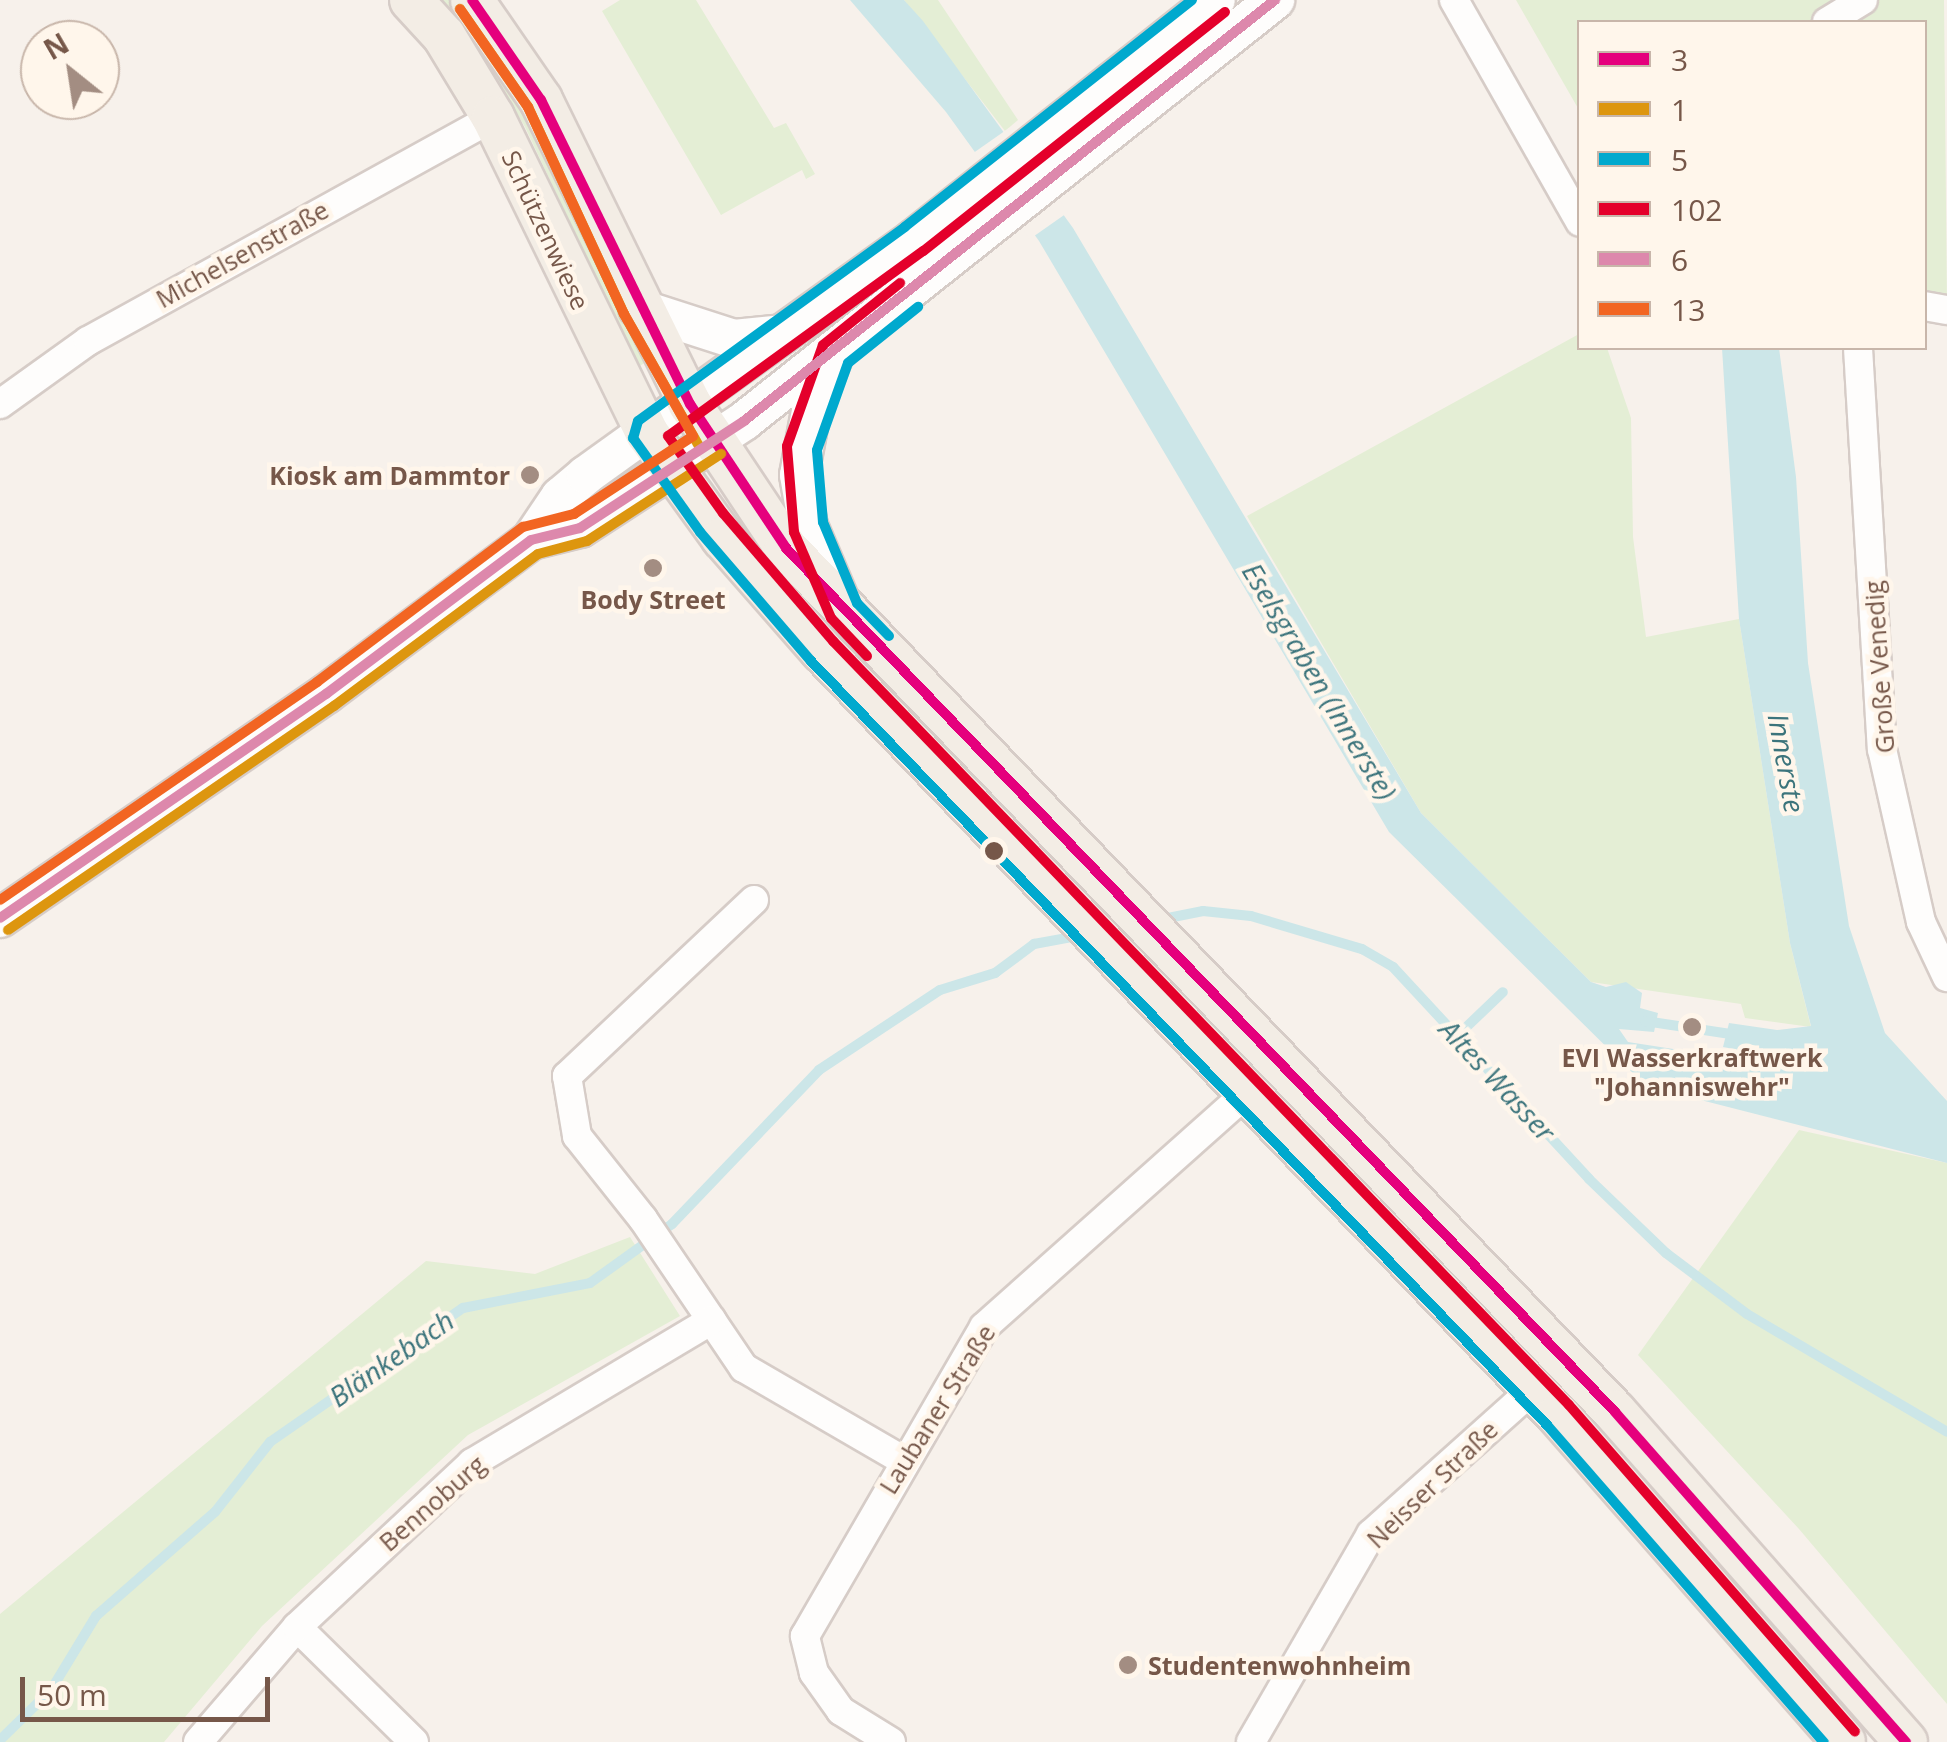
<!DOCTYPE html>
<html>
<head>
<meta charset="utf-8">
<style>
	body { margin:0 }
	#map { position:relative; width:1947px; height:1742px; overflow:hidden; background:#f7f1eb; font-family:"Open Sans",sans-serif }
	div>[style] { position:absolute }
	.green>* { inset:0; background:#e4eed5 }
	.water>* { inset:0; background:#cce6e8 }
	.pier>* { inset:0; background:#f7f1eb; transform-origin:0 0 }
	.stream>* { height:10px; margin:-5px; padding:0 5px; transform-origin:5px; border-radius:5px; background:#cce6e8 }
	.roads { filter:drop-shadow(2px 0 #d6ccc7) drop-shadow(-2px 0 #d6ccc7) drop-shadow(0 2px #d6ccc7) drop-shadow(0 -2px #d6ccc7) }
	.street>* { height:28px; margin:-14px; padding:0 14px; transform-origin:14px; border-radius:14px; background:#fefdfc }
	.secondary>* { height:38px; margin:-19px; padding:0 19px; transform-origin:19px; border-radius:19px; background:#fefdfc }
	.primary>* { height:42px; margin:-21px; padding:0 21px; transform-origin:21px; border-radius:21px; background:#f3ede5 }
	.bus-1>* { height:10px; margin:-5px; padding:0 5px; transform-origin:5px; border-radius:5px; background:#e5007d }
	.bus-2>* { height:10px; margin:-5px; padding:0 5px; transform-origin:5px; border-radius:5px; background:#dd960f }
	.bus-3>* { height:10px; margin:-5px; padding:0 5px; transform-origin:5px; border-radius:5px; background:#00a9ce }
	.bus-4>* { height:10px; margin:-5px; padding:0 5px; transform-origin:5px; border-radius:5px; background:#e4002b }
	.bus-5>* { height:10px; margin:-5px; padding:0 5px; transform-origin:5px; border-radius:5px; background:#dd88ac }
	.bus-6>* { height:10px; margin:-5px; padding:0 5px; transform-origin:5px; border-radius:5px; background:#f26522 }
	.dots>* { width:28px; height:28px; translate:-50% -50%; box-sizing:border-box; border:5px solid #fff6eb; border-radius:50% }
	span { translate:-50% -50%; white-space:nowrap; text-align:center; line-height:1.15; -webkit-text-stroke:9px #fff6eb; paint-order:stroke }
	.street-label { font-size:25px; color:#765749 }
	.poi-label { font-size:25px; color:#765749; font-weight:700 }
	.right { translate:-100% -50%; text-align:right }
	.left { translate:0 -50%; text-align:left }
	.water-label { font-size:28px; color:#3c747c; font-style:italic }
	.legend { position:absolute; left:1577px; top:20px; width:350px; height:330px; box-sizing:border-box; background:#fff6eb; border:2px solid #c8b6aa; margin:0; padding:12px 18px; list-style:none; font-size:30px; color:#765749 }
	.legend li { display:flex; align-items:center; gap:20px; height:50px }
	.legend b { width:50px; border:2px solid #c8b6aa }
	.north { position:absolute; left:20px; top:20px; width:100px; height:100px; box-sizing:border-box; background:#fff6eb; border:2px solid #c8b6aa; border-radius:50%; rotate:330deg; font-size:28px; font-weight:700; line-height:40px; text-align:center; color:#765749 }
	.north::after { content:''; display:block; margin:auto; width:35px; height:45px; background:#a38d82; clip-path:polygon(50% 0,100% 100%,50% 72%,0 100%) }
	.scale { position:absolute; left:20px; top:1677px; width:250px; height:45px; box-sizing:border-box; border:5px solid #765749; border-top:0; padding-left:12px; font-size:30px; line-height:35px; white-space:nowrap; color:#765749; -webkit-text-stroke:8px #fff6eb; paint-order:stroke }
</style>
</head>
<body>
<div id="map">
	<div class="green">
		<div style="clip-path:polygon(437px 0,449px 0,489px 45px,533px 123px,646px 362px,638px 367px,525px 127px,480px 51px)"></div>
		<div style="clip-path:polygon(620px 0,696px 0,774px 128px,786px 123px,815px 174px,806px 179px,802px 170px,721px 215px,602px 11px)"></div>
		<div style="clip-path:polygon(904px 0,938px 0,1018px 120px,1005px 131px)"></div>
		<div style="clip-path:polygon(1516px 0,1944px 0,1947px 306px,1925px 303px,1924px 22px,1580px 22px,1579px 110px)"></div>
		<div style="clip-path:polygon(1579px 334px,1580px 348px,1607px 348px,1631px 418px,1633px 537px,1646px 637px,1739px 619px,1790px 943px,1811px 1027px,1745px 1018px,1741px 1004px,1591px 982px,1421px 813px,1247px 516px)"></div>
		<div style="clip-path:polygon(1799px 1130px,1947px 1163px,1947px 1704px,1799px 1529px,1638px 1355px)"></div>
		<div style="clip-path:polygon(630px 1237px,680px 1316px,468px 1435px,262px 1626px,164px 1742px,0 1742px,0 1614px,426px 1261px,535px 1274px)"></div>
	</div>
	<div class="water">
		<div style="clip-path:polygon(850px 0,904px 0,923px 21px,1073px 228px,1421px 813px,1591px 982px,1606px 987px,1626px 982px,1642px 993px,1640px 1008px,1658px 1013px,1654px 1032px,1619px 1029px,1628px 1042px,1823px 1072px,1822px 1065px,1723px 1047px,1729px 1023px,1777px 1030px,1811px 1026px,1790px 943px,1739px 619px,1722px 348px,1779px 348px,1796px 477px,1808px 663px,1849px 926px,1885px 1033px,1947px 1101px,1947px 1163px,1646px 1086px,1389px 832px,1039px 241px,946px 112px)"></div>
	</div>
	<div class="pier">
		<div style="left:1009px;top:128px;width:103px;height:47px;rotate:55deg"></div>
	</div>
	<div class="stream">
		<div style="left:1158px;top:920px;width:46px;rotate:-11.3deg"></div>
		<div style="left:1203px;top:911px;width:48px;rotate:5.9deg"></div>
		<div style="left:1251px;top:916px;width:116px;rotate:16.6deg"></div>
		<div style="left:1362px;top:949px;width:36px;rotate:30deg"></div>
		<div style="left:1393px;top:967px;width:289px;rotate:47.2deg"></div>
		<div style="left:1589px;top:1179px;width:107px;rotate:43.9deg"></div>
		<div style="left:1666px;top:1253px;width:101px;rotate:37deg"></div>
		<div style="left:1747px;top:1314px;width:232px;rotate:30.5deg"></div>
		<div style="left:1645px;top:1021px;width:93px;rotate:8.7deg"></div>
		<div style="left:1458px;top:1035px;width:62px;rotate:-43.7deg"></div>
		<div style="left:0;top:1740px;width:71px;rotate:-44.4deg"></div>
		<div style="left:51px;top:1690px;width:87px;rotate:-58.7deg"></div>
		<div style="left:96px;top:1616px;width:158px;rotate:-41.2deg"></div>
		<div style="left:215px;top:1512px;width:89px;rotate:-51.8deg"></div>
		<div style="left:270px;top:1442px;width:235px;rotate:-34.8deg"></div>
		<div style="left:463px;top:1308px;width:129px;rotate:-11.1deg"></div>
		<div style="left:590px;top:1283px;width:101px;rotate:-35.7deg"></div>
		<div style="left:672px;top:1224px;width:213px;rotate:-46.3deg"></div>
		<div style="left:819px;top:1070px;width:145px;rotate:-33.5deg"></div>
		<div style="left:940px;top:990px;width:58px;rotate:-17.2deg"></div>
		<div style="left:995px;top:973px;width:49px;rotate:-36.6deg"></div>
		<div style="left:1034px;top:944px;width:45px;rotate:-10.3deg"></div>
	</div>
	<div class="roads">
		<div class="street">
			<div style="left:1454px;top:0;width:255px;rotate:60.4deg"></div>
			<div style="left:1827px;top:22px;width:42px;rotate:-31.4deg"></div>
			<div style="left:1924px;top:306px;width:23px;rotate:10deg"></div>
			<div style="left:1858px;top:348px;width:402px;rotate:86.6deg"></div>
			<div style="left:1882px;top:749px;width:177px;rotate:77.3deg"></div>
			<div style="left:1921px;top:922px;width:61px;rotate:64.7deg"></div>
			<div style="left:0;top:404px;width:108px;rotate:-35.6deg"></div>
			<div style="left:88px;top:341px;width:463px;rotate:-28.9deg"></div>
			<div style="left:754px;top:900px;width:257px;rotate:136.7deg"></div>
			<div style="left:567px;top:1076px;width:61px;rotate:80.5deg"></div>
			<div style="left:577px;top:1136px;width:106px;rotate:51.5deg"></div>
			<div style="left:643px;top:1219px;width:180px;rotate:55.9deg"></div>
			<div style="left:744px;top:1368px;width:184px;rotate:30.1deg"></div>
			<div style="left:297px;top:1627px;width:164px;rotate:44.5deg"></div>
			<div style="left:198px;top:1742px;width:152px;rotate:-49.3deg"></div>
			<div style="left:297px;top:1627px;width:240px;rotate:-43.1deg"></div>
			<div style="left:472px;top:1463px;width:279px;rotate:-30.8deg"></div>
			<div style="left:891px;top:1742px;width:59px;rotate:-148.2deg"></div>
			<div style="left:841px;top:1711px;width:47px;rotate:-125.4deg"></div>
			<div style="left:814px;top:1673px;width:38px;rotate:-104deg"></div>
			<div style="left:805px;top:1636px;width:357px;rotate:-59.9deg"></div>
			<div style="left:984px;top:1327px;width:355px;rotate:-41.7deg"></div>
			<div style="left:1251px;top:1742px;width:240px;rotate:-60deg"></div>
			<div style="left:1371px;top:1534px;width:217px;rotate:-41.8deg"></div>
		</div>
		<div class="secondary">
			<div style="left:638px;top:308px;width:101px;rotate:17.9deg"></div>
			<div style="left:734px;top:339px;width:48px;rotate:-5.9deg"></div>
			<div style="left:833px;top:357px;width:58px;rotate:112.2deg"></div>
			<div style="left:811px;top:411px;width:65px;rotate:100.6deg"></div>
			<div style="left:799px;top:475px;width:52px;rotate:80deg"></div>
			<div style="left:808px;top:526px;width:79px;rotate:67deg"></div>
			<div style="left:531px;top:540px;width:50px;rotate:-13.8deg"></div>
			<div style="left:580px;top:528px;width:196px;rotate:-33.1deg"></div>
			<div style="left:744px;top:421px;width:678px;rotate:-38.41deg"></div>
			<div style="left:0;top:918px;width:396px;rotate:-34.5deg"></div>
			<div style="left:326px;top:694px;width:256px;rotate:-36.9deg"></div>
			<div style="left:531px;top:540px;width:52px;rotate:-56deg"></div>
			<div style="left:560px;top:497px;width:34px;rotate:-40deg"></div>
			<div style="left:586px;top:475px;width:404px;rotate:-35.7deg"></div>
			<div style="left:914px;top:239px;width:385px;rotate:-38.4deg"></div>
		</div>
		<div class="primary">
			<div style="left:411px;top:0;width:49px;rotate:47.5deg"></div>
			<div style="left:444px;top:36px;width:95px;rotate:58.8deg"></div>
			<div style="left:493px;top:117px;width:352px;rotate:64deg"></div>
			<div style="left:647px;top:433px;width:130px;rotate:54.1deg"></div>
			<div style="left:723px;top:538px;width:150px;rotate:48.8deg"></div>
			<div style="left:822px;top:651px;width:1061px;rotate:46.07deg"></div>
			<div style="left:1558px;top:1415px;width:434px;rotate:48.8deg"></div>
			<div style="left:472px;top:0;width:121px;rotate:55.4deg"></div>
			<div style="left:541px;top:100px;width:339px;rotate:63.9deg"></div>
			<div style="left:690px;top:404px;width:173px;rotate:56.3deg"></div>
			<div style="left:786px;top:548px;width:1197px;rotate:46.18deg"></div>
			<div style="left:1615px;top:1412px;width:440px;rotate:48.6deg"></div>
		</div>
	</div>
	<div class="bus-1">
		<div style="left:472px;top:0;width:121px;rotate:55.4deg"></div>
		<div style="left:541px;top:100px;width:339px;rotate:63.9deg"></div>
		<div style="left:690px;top:404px;width:173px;rotate:56.3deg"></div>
		<div style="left:786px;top:548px;width:1197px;rotate:46.18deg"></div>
		<div style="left:1615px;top:1412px;width:440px;rotate:48.6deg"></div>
	</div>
	<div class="bus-2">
		<div style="left:460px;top:9px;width:119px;rotate:55.2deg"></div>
		<div style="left:528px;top:107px;width:228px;rotate:65.1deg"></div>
		<div style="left:624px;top:314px;width:154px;rotate:60.4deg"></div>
		<div style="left:8px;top:930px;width:396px;rotate:-34.5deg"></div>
		<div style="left:334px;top:706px;width:254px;rotate:-36.7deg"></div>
		<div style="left:538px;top:554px;width:51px;rotate:-14.9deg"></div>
		<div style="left:587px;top:541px;width:160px;rotate:-33deg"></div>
	</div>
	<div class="bus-3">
		<div style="left:1192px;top:0;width:366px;rotate:141.7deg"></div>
		<div style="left:905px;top:227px;width:330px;rotate:144deg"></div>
		<div style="left:638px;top:421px;width:18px;rotate:106deg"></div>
		<div style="left:633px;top:438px;width:115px;rotate:54.5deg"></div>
		<div style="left:700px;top:532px;width:170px;rotate:49.3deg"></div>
		<div style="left:811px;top:661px;width:1061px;rotate:46.07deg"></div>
		<div style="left:1547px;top:1425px;width:421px;rotate:48.9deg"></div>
		<div style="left:889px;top:636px;width:46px;rotate:-134.1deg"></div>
		<div style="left:857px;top:603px;width:88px;rotate:-112.8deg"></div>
		<div style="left:823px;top:522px;width:72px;rotate:-94.8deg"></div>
		<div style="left:817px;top:450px;width:92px;rotate:-70.4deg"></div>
		<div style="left:848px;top:363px;width:90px;rotate:-38.7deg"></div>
	</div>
	<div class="bus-4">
		<div style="left:1225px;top:12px;width:385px;rotate:141.6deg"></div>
		<div style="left:923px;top:251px;width:315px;rotate:144deg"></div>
		<div style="left:668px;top:436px;width:95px;rotate:54.5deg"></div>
		<div style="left:723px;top:513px;width:169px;rotate:49.3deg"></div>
		<div style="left:833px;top:641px;width:1061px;rotate:46.07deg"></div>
		<div style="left:1569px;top:1405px;width:434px;rotate:48.8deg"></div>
		<div style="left:867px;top:656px;width:52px;rotate:-133.5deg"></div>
		<div style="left:831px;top:618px;width:94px;rotate:-113.3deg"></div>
		<div style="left:794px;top:532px;width:86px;rotate:-94.7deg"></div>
		<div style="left:787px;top:446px;width:107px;rotate:-70.4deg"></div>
		<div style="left:823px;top:345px;width:99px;rotate:-38.8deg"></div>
	</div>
	<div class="bus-5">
		<div style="left:0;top:918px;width:396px;rotate:-34.5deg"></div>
		<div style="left:326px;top:694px;width:256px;rotate:-36.9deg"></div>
		<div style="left:531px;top:540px;width:50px;rotate:-13.8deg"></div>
		<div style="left:580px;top:528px;width:196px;rotate:-33.1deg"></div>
		<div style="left:744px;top:421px;width:678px;rotate:-38.41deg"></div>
	</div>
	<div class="bus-6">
		<div style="left:0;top:900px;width:385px;rotate:-34.5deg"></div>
		<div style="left:317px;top:682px;width:258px;rotate:-37deg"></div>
		<div style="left:523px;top:527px;width:53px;rotate:-14.3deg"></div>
		<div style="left:574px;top:514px;width:142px;rotate:-33.2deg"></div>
		<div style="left:693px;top:436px;width:140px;rotate:-119.5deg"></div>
		<div style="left:624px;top:314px;width:228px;rotate:-114.9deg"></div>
		<div style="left:528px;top:107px;width:119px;rotate:-124.8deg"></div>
	</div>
	<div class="dots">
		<div style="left:530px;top:475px;background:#a38d82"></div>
		<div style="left:653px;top:568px;background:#a38d82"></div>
		<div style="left:994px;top:851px;background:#765749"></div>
		<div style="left:1692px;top:1027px;background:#a38d82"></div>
		<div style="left:1128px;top:1665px;background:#a38d82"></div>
	</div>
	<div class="street-label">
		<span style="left:546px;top:230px;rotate:65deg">Schützenwiese</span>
		<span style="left:242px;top:254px;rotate:-29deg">Michelsenstraße</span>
		<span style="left:1879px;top:667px;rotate:-94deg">Große Venedig</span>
		<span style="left:937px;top:1409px;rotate:-58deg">Laubaner Straße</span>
		<span style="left:1432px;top:1484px;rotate:-44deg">Neisser Straße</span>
		<span style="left:432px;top:1503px;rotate:-41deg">Bennoburg</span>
	</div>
	<div class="poi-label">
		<span class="right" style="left:510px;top:475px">Kiosk am Dammtor</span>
		<span style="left:653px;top:599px">Body Street</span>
		<span style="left:1692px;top:1072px">EVI Wasserkraftwerk<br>"Johanniswehr"</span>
		<span class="left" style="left:1148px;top:1665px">Studentenwohnheim</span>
	</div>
	<div class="water-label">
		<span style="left:1320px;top:681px;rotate:59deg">Eselsgraben (Innerste)</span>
		<span style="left:1787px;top:763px;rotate:80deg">Innerste</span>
		<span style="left:1498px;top:1080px;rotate:47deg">Altes Wasser</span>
		<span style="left:391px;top:1358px;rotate:-35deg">Blänkebach</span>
	</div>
	<ul class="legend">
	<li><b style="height:12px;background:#e5007d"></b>3</li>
	<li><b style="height:12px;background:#dd960f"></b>1</li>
	<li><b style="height:12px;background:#00a9ce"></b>5</li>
	<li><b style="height:12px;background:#e4002b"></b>102</li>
	<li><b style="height:12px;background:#dd88ac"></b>6</li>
	<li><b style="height:12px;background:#f26522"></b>13</li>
	</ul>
	<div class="north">N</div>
	<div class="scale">50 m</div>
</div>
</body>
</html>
